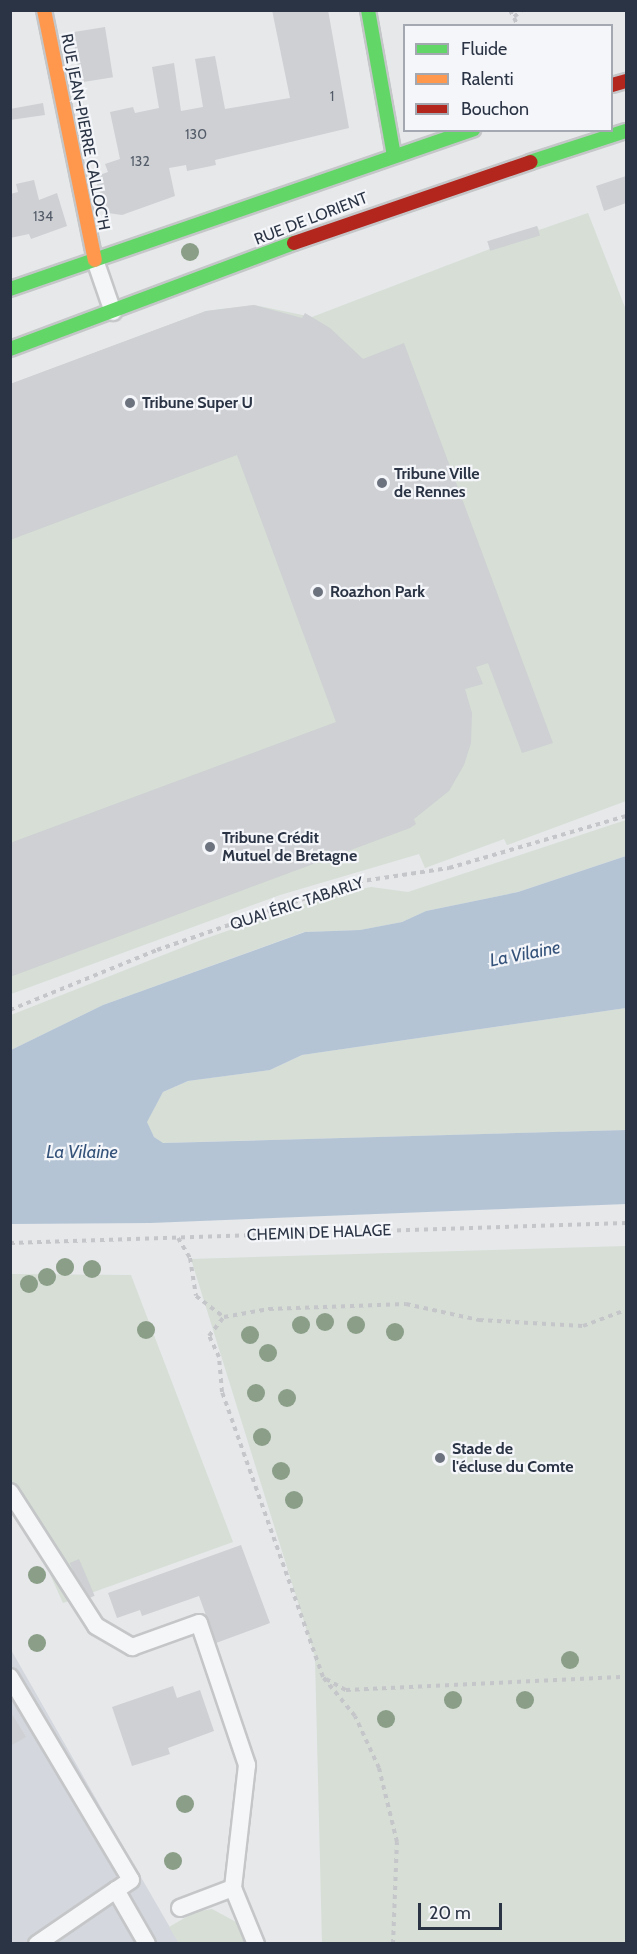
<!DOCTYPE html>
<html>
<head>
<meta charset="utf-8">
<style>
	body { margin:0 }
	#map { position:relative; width:637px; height:1954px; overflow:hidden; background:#e6e8ea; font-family:Cabin,sans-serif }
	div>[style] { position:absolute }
	.built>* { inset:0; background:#d4d7dd }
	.green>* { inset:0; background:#d6ded6 }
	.water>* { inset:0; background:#b4c4d5 }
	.building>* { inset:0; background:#ced0d3; transform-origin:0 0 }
	.path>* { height:4px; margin-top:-2px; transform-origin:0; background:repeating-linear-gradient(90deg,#c5c6ca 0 4.5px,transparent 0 9px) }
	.roads { filter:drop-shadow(2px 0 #c4c6c8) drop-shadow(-2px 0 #c4c6c8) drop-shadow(0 2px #c4c6c8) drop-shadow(0 -2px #c4c6c8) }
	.lane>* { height:16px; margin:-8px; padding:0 8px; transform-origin:8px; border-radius:8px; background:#f5f6f7 }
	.fast>* { height:14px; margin:-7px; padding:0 7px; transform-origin:7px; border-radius:7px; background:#63d668 }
	.slow>* { height:14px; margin:-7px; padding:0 7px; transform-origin:7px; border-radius:7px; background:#ff974d }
	.jam>* { height:14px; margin:-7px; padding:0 7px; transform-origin:7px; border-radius:7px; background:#b3261e }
	.trees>* { width:18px; height:18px; margin:-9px; border-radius:50%; background:#8a9e88 }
	.dots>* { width:16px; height:16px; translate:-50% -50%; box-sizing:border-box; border:3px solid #f4f6f9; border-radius:50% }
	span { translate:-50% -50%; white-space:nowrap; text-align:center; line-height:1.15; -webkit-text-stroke:4.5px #f4f6f9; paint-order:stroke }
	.number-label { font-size:14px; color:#545c69 }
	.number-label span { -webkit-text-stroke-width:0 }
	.street-label { font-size:16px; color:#2b3445 }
	.poi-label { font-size:16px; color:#2b3445; font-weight:700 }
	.left { translate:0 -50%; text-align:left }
	.water-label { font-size:18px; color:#34527a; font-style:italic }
	.frame { position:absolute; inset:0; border:12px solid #2b3445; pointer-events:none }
	.legend { position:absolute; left:403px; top:24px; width:210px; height:108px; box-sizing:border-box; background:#f4f6f9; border:2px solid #a4a8b1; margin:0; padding:8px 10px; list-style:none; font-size:18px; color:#2b3445 }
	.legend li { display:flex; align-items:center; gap:12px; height:30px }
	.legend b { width:30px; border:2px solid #a4a8b1 }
	.scale { position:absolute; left:418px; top:1903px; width:84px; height:27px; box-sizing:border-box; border:3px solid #2b3445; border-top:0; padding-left:8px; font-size:18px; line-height:21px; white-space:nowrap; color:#2b3445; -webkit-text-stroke:4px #f4f6f9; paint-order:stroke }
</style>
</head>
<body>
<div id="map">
	<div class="built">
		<div style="clip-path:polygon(10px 1648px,131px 1860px,179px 1943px,11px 1943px)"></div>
	</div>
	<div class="green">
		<div style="clip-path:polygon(588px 213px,626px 310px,626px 801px,507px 845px,504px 839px,425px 868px,419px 854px,280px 895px,11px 994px,11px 384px,206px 311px,254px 305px,312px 317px,490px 249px,537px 226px,539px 230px)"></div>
		<div style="clip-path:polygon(626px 820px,626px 856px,518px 892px,426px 911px,402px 922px,360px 930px,304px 932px,103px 1005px,11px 1050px,11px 1015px,204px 939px,328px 896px,371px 887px,408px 892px)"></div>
		<div style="clip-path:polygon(626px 1008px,626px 1130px,162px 1143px,154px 1137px,146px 1122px,163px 1092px,188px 1081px,270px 1070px,302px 1055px)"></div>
		<div style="clip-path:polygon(626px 1246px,626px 1943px,322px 1943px,315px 1657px,191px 1259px)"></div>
		<div style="clip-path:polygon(10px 1274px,131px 1275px,233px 1542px,63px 1603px,11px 1487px)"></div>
		<div style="clip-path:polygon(212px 1909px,236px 1922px,248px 1943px,179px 1943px,169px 1927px,195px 1912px)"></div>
	</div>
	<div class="water">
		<div style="clip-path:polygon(626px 856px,626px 1008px,302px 1055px,270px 1070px,188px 1081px,163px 1092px,147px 1122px,154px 1137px,163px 1143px,626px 1130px,626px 1204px,150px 1223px,11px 1224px,11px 1050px,103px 1005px,305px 932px,360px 930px,402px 922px,426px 911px,518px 892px)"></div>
	</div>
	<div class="building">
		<div style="clip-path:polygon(272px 10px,328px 10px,349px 128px,215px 160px,216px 165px,187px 171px,186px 165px,169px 168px,175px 196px,122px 215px,108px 213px,94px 177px,108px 172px,105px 164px,120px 159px,110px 112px,133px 107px,135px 113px,159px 108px,152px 67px,174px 63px,181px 111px,203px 107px,195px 59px,215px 56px,225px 109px,290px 98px)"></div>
		<div style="left:105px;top:27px;width:51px;height:33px;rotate:81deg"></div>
		<div style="clip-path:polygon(43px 103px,45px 115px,10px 120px,10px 109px)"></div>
		<div style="clip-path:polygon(626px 176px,626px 203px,604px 211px,596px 186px)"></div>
		<div style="clip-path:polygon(34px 180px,39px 200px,57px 193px,67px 226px,31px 239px,29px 234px,10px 238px,10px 194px,18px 192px,16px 184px)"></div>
		<div style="left:537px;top:226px;width:10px;height:52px;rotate:73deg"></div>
		<div style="clip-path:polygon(254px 305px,302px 318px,305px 313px,330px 328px,363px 359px,404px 343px,553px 743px,522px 753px,488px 663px,476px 667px,483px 684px,465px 689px,472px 713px,471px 743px,464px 765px,449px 791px,414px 819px,416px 824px,410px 828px,10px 977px,10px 843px,336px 722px,237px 455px,10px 540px,10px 384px,206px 311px)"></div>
		<div style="clip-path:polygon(241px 1545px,270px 1623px,216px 1643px,199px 1596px,142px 1616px,140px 1610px,117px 1618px,108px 1593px)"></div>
		<div style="left:79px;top:1559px;width:40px;height:10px;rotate:67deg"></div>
		<div style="clip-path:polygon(173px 1686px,177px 1698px,200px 1690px,214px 1731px,168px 1748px,170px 1754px,132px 1766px,112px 1707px)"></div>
		<div style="clip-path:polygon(10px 1711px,26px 1737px,10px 1746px)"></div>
	</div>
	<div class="path">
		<div style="left:510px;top:10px;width:18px;rotate:63deg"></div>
		<div style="left:514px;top:17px;width:11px;rotate:-41deg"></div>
		<div style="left:10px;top:1010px;width:159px;rotate:-22.2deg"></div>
		<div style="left:157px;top:950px;width:203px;rotate:-19.2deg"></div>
		<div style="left:349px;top:883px;width:101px;rotate:-8.5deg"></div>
		<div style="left:449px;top:868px;width:184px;rotate:-16.4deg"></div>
		<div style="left:178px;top:1238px;width:23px;rotate:59deg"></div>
		<div style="left:190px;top:1258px;width:38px;rotate:81deg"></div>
		<div style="left:196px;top:1296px;width:35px;rotate:37deg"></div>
		<div style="left:10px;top:1243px;width:616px;rotate:-1.86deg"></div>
		<div style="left:326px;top:1679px;width:23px;rotate:29deg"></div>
		<div style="left:346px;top:1690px;width:280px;rotate:-2.7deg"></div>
		<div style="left:393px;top:1944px;width:102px;rotate:-87.8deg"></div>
		<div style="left:397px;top:1842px;width:76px;rotate:-103.7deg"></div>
		<div style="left:379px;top:1768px;width:57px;rotate:-114.8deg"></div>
		<div style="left:355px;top:1716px;width:50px;rotate:-129.4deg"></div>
		<div style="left:323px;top:1677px;width:302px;rotate:-109.5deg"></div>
		<div style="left:222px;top:1392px;width:35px;rotate:-95deg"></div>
		<div style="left:219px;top:1357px;width:23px;rotate:-115deg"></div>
		<div style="left:209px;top:1336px;width:24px;rotate:-52deg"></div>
		<div style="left:224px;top:1317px;width:46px;rotate:-10.1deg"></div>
		<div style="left:269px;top:1309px;width:137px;rotate:-2.1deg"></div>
		<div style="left:406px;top:1304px;width:75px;rotate:12.4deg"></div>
		<div style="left:479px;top:1320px;width:104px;rotate:3.3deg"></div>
		<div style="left:583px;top:1326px;width:46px;rotate:-20.4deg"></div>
	</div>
	<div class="roads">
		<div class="lane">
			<div style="left:95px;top:260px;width:55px;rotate:70.9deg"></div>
			<div style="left:10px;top:1492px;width:159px;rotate:57.3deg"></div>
			<div style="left:96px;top:1626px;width:42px;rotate:30.3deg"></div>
			<div style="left:132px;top:1647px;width:71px;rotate:-19.7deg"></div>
			<div style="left:199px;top:1623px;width:150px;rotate:71.3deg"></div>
			<div style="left:247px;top:1765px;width:124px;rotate:96.5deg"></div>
			<div style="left:233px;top:1888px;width:61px;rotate:67.7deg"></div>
			<div style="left:10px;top:1677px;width:236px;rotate:59.2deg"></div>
			<div style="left:131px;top:1880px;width:18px;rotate:146deg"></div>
			<div style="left:180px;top:1908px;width:57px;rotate:-20.7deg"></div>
			<div style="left:37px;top:1944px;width:96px;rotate:-34.4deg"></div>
			<div style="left:116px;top:1890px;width:62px;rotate:60.1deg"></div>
		</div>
		<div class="fast">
			<div style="left:368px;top:10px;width:148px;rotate:79.9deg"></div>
			<div style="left:530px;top:162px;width:101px;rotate:-17.9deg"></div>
			<div style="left:10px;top:289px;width:490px;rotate:-19deg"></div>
			<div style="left:10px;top:349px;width:303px;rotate:-20.5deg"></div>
		</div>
		<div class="slow">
			<div style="left:44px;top:10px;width:255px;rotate:78.5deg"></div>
		</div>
		<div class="jam">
			<div style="left:612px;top:85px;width:15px;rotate:-16deg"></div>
			<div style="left:294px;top:243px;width:250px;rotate:-18.9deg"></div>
		</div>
	</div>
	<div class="trees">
		<div style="left:190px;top:252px"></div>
		<div style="left:65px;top:1267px"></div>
		<div style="left:92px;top:1269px"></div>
		<div style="left:47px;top:1277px"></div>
		<div style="left:29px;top:1284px"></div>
		<div style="left:325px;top:1322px"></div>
		<div style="left:301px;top:1325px"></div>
		<div style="left:356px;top:1325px"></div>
		<div style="left:146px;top:1330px"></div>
		<div style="left:395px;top:1332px"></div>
		<div style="left:250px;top:1335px"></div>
		<div style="left:268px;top:1353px"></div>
		<div style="left:256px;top:1393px"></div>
		<div style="left:287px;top:1398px"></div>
		<div style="left:262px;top:1437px"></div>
		<div style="left:281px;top:1471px"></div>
		<div style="left:294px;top:1500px"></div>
		<div style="left:37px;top:1575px"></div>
		<div style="left:37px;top:1643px"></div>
		<div style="left:570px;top:1660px"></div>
		<div style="left:453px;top:1700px"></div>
		<div style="left:525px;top:1700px"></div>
		<div style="left:386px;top:1719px"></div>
		<div style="left:185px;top:1804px"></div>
		<div style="left:173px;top:1861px"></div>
	</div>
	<div class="dots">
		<div style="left:130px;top:403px;background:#6c737f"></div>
		<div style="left:382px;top:483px;background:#6c737f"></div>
		<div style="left:318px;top:592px;background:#6c737f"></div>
		<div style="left:210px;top:847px;background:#6c737f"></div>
		<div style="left:440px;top:1458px;background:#6c737f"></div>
	</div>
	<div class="number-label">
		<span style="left:332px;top:96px">1</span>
		<span style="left:196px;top:134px">130</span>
		<span style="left:140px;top:161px">132</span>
		<span style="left:43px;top:216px">134</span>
	</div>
	<div class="street-label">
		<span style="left:85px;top:132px;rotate:79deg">RUE JEAN-PIERRE CALLOC'H</span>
		<span style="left:311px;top:219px;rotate:-21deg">RUE DE LORIENT</span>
		<span style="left:297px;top:904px;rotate:-18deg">QUAI ÉRIC TABARLY</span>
		<span style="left:319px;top:1233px;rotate:-2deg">CHEMIN DE HALAGE</span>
	</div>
	<div class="poi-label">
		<span class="left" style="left:142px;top:403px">Tribune Super U</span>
		<span class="left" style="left:394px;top:483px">Tribune Ville<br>de Rennes</span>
		<span class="left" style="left:330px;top:592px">Roazhon Park</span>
		<span class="left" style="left:222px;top:847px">Tribune Crédit<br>Mutuel de Bretagne</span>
		<span class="left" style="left:452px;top:1458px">Stade de<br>l'écluse du Comte</span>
	</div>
	<div class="water-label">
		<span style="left:525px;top:954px;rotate:-11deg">La Vilaine</span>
		<span style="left:82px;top:1152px">La Vilaine</span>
	</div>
	<div class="frame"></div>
	<ul class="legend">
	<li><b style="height:8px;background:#63d668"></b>Fluide</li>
	<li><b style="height:8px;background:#ff974d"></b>Ralenti</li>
	<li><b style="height:8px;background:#b3261e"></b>Bouchon</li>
	</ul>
	<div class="scale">20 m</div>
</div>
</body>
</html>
